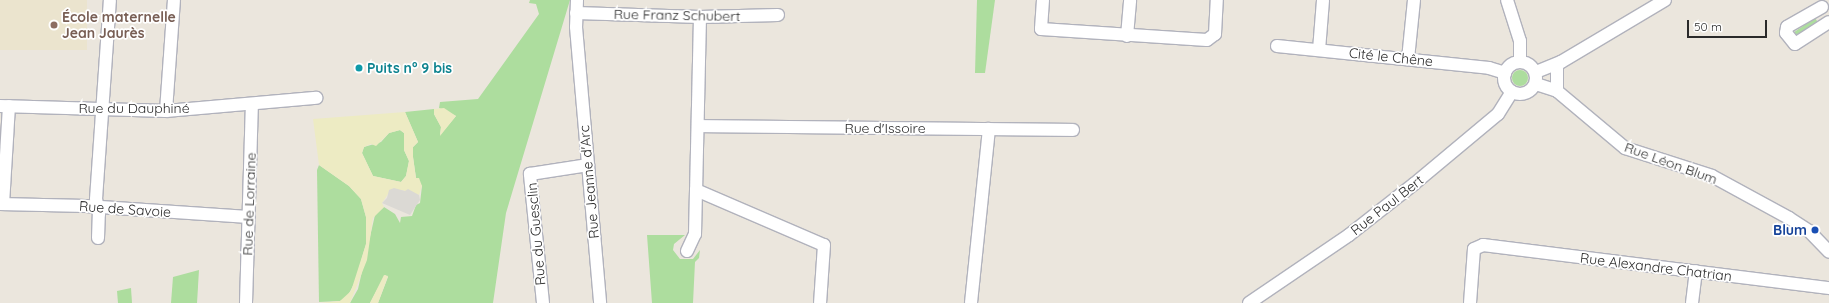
<!DOCTYPE html>
<html>
<head>
<meta charset="utf-8">
<style>
	body { margin:0 }
	#map { position:relative; width:1829px; height:303px; overflow:hidden; background:#ebe6dd; font-family:Quicksand,sans-serif }
	div>[style] { position:absolute }
	.education>* { inset:0; background:#ebe4ce; transform-origin:0 0 }
	.green>* { inset:0; background:#addd9e; transform-origin:0 0 }
	.round { border-radius:50% }
	.sand>* { inset:0; background:#edebc3 }
	.plaza>* { inset:0; background:#dbd9d4 }
	.roads { filter:drop-shadow(1px 0 #b1b2bc) drop-shadow(-1px 0 #b1b2bc) drop-shadow(0 1px #b1b2bc) drop-shadow(0 -1px #b1b2bc) }
	.minor>* { height:12px; margin:-6px; padding:0 6px; transform-origin:6px; border-radius:6px; background:#fff }
	.minor>.ring { margin:-6px; padding:0; box-sizing:content-box; background:none; border:12px solid #fff; border-radius:50% }
	.dots>* { width:11px; height:11px; translate:-50% -50%; box-sizing:border-box; border:2px solid #fff; border-radius:50% }
	span { translate:-50% -50%; white-space:nowrap; text-align:center; line-height:1.15; -webkit-text-stroke:3.5px #fff; paint-order:stroke }
	.street-label { font-size:14px; color:#2a2a2a }
	.education-label { font-size:14px; color:#785e54; font-weight:700 }
	.left { translate:0 -50%; text-align:left }
	.culture-label { font-size:14px; color:#0d838f; font-weight:700 }
	.transit-label { font-size:14px; color:#164399; font-weight:700 }
	.right { translate:-100% -50%; text-align:right }
	.scale { position:absolute; left:1687px; top:20px; width:80px; height:18px; box-sizing:border-box; border:2px solid #2a2a2a; border-top:0; padding-left:5px; font-size:12px; line-height:14px; white-space:nowrap; color:#2a2a2a; -webkit-text-stroke:3px #fff; paint-order:stroke }
</style>
</head>
<body>
<div id="map">
	<div class="education">
		<div style="left:0;top:0;width:87px;height:50px"></div>
	</div>
	<div class="green">
		<div style="clip-path:polygon(530px 0,570px 0,506px 213px,493px 303px,378px 303px,388px 277px,385px 275px,370px 303px,350px 303px,358px 289px,375px 215px,384px 207px,395px 214px,400px 223px,401px 217px,412px 216px,416px 205px,420px 203px,422px 186px,416px 178px,413px 157px,413px 147px,418px 142px,405px 112px,434px 109px,434px 114px,441px 127px,440px 135px,456px 116px,439px 108px,440px 102px,478px 99px,539px 14px,536px 4px,529px 3px)"></div>
		<div style="clip-path:polygon(977px 0,995px 0,985px 73px,975px 73px)"></div>
		<div style="left:1815px;top:18px;width:7px;height:26px;rotate:56deg"></div>
		<div class="round" style="left:1512px;top:70px;width:16px;height:16px"></div>
		<div style="clip-path:polygon(400px 130px,404px 133px,404px 150px,409px 161px,406px 176px,401px 182px,373px 176px,362px 153px,364px 147px,381px 142px,389px 133px)"></div>
		<div style="clip-path:polygon(319px 165px,349px 186px,361px 199px,366px 217px,366px 244px,355px 282px,347px 297px,340px 301px,319px 302px,317px 170px)"></div>
		<div style="clip-path:polygon(647px 235px,685px 235px,674px 244px,673px 250px,680px 259px,693px 259px,700px 250px,699px 258px,695px 262px,693px 303px,652px 303px)"></div>
		<div style="clip-path:polygon(199px 270px,197px 303px,171px 303px,173px 277px)"></div>
		<div style="clip-path:polygon(131px 288px,132px 303px,118px 303px,117px 291px)"></div>
	</div>
	<div class="sand">
		<div style="clip-path:polygon(444px 108px,456px 116px,440px 136px,441px 127px,434px 114px,434px 109px)"></div>
		<div style="clip-path:polygon(evenodd,405px 112px,418px 142px,413px 147px,413px 157px,416px 178px,419px 178px,422px 186px,419px 195px,402px 190px,388px 194px,382px 203px,384px 207px,373px 218px,367px 260px,350px 303px,319px 303px,340px 301px,351px 291px,366px 244px,366px 217px,361px 199px,349px 186px,319px 165px,313px 119px,405px 112px,400px 130px,404px 133px,404px 150px,409px 161px,406px 176px,401px 182px,373px 176px,362px 153px,364px 147px,371px 144px,376px 146px,389px 133px,400px 130px)"></div>
		<div style="clip-path:polygon(384px 275px,388px 276px,378px 303px,370px 303px)"></div>
	</div>
	<div class="plaza">
		<div style="clip-path:polygon(394px 188px,405px 191px,408px 189px,419px 195px,420px 200px,410px 215px,382px 203px,387px 198px,389px 190px)"></div>
	</div>
	<div class="roads">
		<div class="minor">
			<div style="left:577px;top:0;width:27px;rotate:92deg"></div>
			<div style="left:576px;top:27px;width:277px;rotate:85deg"></div>
			<div style="left:1043px;top:0;width:29px;rotate:94deg"></div>
			<div style="left:1041px;top:29px;width:166px;rotate:3.8deg"></div>
			<div style="left:1207px;top:40px;width:10px;rotate:-37deg"></div>
			<div style="left:1215px;top:34px;width:34px;rotate:-87deg"></div>
			<div style="left:1507px;top:0;width:43px;rotate:72.4deg"></div>
			<div style="left:1520px;top:41px;width:21px;rotate:90deg"></div>
			<div style="left:1822px;top:7px;width:40px;rotate:150.3deg"></div>
			<div style="left:1787px;top:27px;width:6px;rotate:99deg"></div>
			<div style="left:1786px;top:33px;width:14px;rotate:51deg"></div>
			<div style="left:1795px;top:44px;width:40px;rotate:-32.9deg"></div>
			<div style="left:576px;top:13px;width:124px;rotate:1.8deg"></div>
			<div style="left:700px;top:17px;width:78px;rotate:-1.5deg"></div>
			<div style="left:700px;top:17px;width:173px;rotate:91.3deg"></div>
			<div style="left:696px;top:190px;width:139px;rotate:23.3deg"></div>
			<div style="left:824px;top:245px;width:58px;rotate:93.9deg"></div>
			<div style="left:1127px;top:36px;width:36px;rotate:-85deg"></div>
			<div style="left:1277px;top:46px;width:213px;rotate:5.9deg"></div>
			<div style="left:1489px;top:68px;width:17px;rotate:17deg"></div>
			<div style="left:1319px;top:50px;width:50px;rotate:-85.4deg"></div>
			<div style="left:1408px;top:59px;width:59px;rotate:-84.2deg"></div>
			<div class="ring" style="left:1504px;top:62px;width:20px;height:20px"></div>
			<div style="left:1557px;top:64px;width:27px;rotate:90deg"></div>
			<div style="left:1536px;top:72px;width:27px;rotate:-22deg"></div>
			<div style="left:1561px;top:62px;width:121px;rotate:-30.8deg"></div>
			<div style="left:1536px;top:84px;width:22px;rotate:18deg"></div>
			<div style="left:1557px;top:91px;width:89px;rotate:40deg"></div>
			<div style="left:1625px;top:148px;width:91px;rotate:17.8deg"></div>
			<div style="left:1712px;top:176px;width:88px;rotate:28.6deg"></div>
			<div style="left:1789px;top:218px;width:24px;rotate:33deg"></div>
			<div style="left:1809px;top:231px;width:29px;rotate:46deg"></div>
			<div style="left:0;top:106px;width:166px;rotate:1.7deg"></div>
			<div style="left:166px;top:111px;width:151px;rotate:-5deg"></div>
			<div style="left:166px;top:111px;width:111px;rotate:-85.9deg"></div>
			<div style="left:698px;top:126px;width:375px;rotate:0.6deg"></div>
			<div style="left:0;top:204px;width:86px;rotate:1.3deg"></div>
			<div style="left:86px;top:206px;width:163px;rotate:3.9deg"></div>
			<div style="left:3px;top:204px;width:98px;rotate:-86.5deg"></div>
			<div style="left:98px;top:238px;width:24px;rotate:-88deg"></div>
			<div style="left:99px;top:214px;width:15px;rotate:-101deg"></div>
			<div style="left:96px;top:199px;width:199px;rotate:-86deg"></div>
			<div style="left:687px;top:251px;width:19px;rotate:-65deg"></div>
			<div style="left:695px;top:234px;width:44px;rotate:-88.7deg"></div>
			<div style="left:246px;top:303px;width:198px;rotate:-88.3deg"></div>
			<div style="left:543px;top:303px;width:130px;rotate:-95.8deg"></div>
			<div style="left:530px;top:174px;width:59px;rotate:-8.8deg"></div>
			<div style="left:971px;top:303px;width:175px;rotate:-84.1deg"></div>
			<div style="left:1249px;top:303px;width:121px;rotate:-34.2deg"></div>
			<div style="left:1349px;top:235px;width:83px;rotate:-38.1deg"></div>
			<div style="left:1414px;top:184px;width:109px;rotate:-39.8deg"></div>
			<div style="left:1498px;top:114px;width:26px;rotate:-58deg"></div>
			<div style="left:1470px;top:303px;width:54px;rotate:-85.8deg"></div>
			<div style="left:1474px;top:249px;width:10px;rotate:-24deg"></div>
			<div style="left:1483px;top:245px;width:349px;rotate:7.1deg"></div>
			<div style="left:1692px;top:303px;width:32px;rotate:-83deg"></div>
		</div>
	</div>
	<div class="dots">
		<div style="left:54px;top:25px;background:#8d6e63"></div>
		<div style="left:359px;top:68px;background:#0f9aa8"></div>
		<div style="left:1815px;top:230px;background:#1a4fb4"></div>
	</div>
	<div class="street-label">
		<span style="left:677px;top:15px;rotate:1deg">Rue Franz Schubert</span>
		<span style="left:1391px;top:57px;rotate:6deg">Cité le Chêne</span>
		<span style="left:134px;top:108px">Rue du Dauphiné</span>
		<span style="left:885px;top:128px">Rue d'Issoire</span>
		<span style="left:1671px;top:163px;rotate:20deg">Rue Léon Blum</span>
		<span style="left:589px;top:182px;rotate:-95deg">Rue Jeanne d'Arc</span>
		<span style="left:249px;top:204px;rotate:-88deg">Rue de Lorraine</span>
		<span style="left:1387px;top:205px;rotate:-38deg">Rue Paul Bert</span>
		<span style="left:125px;top:209px;rotate:4deg">Rue de Savoie</span>
		<span style="left:536px;top:234px;rotate:-95deg">Rue du Guesclin</span>
		<span style="left:1656px;top:267px;rotate:7deg">Rue Alexandre Chatrian</span>
	</div>
	<div class="education-label">
		<span class="left" style="left:62px;top:25px">École maternelle<br>Jean Jaurès</span>
	</div>
	<div class="culture-label">
		<span class="left" style="left:367px;top:68px">Puits n° 9 bis</span>
	</div>
	<div class="transit-label">
		<span class="right" style="left:1807px;top:230px">Blum</span>
	</div>
	<div class="scale">50 m</div>
</div>
</body>
</html>
